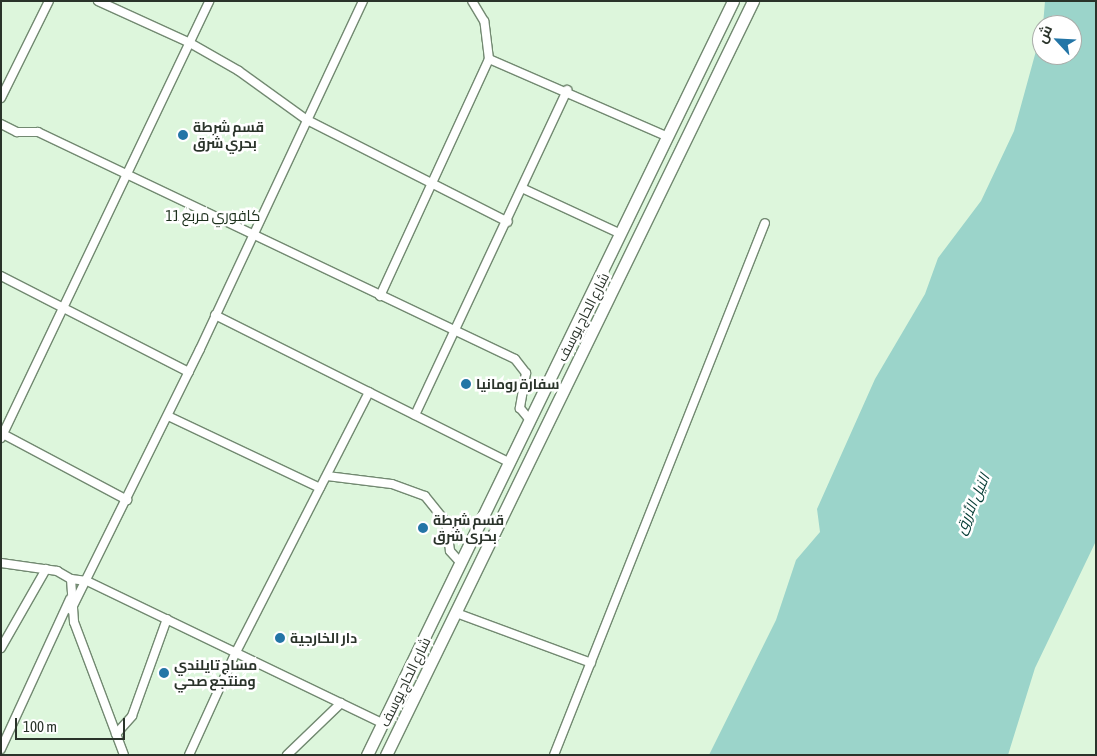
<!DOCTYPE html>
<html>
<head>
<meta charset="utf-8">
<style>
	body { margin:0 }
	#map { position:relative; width:1097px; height:756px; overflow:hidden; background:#ddf6dc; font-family:"Asap Condensed",Cairo,sans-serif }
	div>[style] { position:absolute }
	.water>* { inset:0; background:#9bd4ca }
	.roads { filter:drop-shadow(1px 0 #728971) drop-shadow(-1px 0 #728971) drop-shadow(0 1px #728971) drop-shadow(0 -1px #728971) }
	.street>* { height:8px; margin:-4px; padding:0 4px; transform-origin:4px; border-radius:4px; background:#fff }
	.secondary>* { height:11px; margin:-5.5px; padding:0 5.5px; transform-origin:5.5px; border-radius:5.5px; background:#fff }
	.dots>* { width:14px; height:14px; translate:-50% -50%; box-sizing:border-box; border:2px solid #fff; border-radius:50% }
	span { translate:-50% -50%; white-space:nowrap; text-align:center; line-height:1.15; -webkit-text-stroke:5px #fff; paint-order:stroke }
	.poi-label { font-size:14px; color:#2a332a; font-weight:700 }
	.left { translate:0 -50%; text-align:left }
	.street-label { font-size:14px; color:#2a332a }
	.neighbourhood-label { font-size:15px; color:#1b2f1b }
	.water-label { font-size:15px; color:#033a33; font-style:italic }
	.frame { position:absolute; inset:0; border:2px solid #2a332a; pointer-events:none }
	.north { position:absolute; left:1032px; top:15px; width:50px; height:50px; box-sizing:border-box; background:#fff; border:1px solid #aaadaa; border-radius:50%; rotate:295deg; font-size:14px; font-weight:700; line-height:20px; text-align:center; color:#2a332a }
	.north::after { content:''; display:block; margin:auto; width:18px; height:22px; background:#2375a6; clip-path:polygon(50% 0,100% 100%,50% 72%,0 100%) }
	.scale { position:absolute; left:15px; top:718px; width:110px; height:22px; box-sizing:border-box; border:2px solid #2a332a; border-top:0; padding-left:6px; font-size:15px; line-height:18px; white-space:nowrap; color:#2a332a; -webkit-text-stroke:4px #fff; paint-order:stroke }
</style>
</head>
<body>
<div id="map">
	<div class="water">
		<div style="clip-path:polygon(1045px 1px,1096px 1px,1096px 541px,1035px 668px,1008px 755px,709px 755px,776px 620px,796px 560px,820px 532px,817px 509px,875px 379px,925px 294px,938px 258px,981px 201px,1014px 131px,1042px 29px,1042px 55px,1072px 55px,1072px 25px,1043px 25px)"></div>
	</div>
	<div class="roads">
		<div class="street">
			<div style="left:98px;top:1px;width:101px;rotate:24.5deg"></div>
			<div style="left:190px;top:43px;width:56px;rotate:29.7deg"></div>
			<div style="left:239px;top:71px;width:84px;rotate:35.8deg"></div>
			<div style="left:307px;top:120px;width:225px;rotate:26.9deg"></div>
			<div style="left:489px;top:59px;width:193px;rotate:23.5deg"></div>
			<div style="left:1px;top:98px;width:108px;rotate:-63.7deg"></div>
			<div style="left:1px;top:124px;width:18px;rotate:27deg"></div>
			<div style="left:17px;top:132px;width:21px"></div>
			<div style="left:38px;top:132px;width:528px;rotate:25.45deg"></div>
			<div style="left:515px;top:359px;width:18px;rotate:52deg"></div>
			<div style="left:526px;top:373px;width:36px;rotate:100deg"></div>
			<div style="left:520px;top:408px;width:13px;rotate:51deg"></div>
			<div style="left:524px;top:189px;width:105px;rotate:24.9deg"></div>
			<div style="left:1px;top:276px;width:211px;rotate:27.1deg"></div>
			<div style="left:380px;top:296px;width:261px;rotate:-65.3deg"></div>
			<div style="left:489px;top:59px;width:38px;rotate:-97deg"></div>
			<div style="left:484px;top:21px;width:23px;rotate:-121deg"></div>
			<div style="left:215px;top:315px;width:326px;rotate:26.6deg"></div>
			<div style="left:415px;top:415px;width:359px;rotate:-64.9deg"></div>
			<div style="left:168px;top:416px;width:168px;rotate:25.3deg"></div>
			<div style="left:1px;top:433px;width:143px;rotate:28deg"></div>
			<div style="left:1px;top:438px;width:484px;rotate:-64.5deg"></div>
			<div style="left:327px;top:476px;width:65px;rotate:7deg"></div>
			<div style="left:392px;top:484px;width:35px;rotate:20deg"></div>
			<div style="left:425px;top:496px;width:33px;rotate:51deg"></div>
			<div style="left:446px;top:522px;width:29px;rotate:82deg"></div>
			<div style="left:450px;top:551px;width:15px;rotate:48deg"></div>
			<div style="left:1px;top:563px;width:57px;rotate:8.1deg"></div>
			<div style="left:57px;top:571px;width:16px;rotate:30deg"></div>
			<div style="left:71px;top:579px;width:43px;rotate:86deg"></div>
			<div style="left:74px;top:622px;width:142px;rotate:69.4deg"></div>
			<div style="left:71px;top:579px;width:16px;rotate:7deg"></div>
			<div style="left:87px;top:581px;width:327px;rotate:25.7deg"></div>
			<div style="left:71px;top:610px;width:291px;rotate:-63.7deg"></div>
			<div style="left:200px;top:349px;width:384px;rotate:-64.9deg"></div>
			<div style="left:456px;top:613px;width:144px;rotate:20.3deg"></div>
			<div style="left:1px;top:648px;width:91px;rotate:-60.3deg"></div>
			<div style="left:116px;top:734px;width:24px;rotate:-48deg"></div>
			<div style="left:132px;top:716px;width:103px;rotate:-70.2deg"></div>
			<div style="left:1px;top:749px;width:165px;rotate:-65.3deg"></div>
			<div style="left:189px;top:755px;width:113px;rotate:-65.5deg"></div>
			<div style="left:236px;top:652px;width:292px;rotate:-62.9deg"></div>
			<div style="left:287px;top:755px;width:75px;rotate:-43.9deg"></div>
			<div style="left:554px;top:755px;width:572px;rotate:-68.37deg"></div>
		</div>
		<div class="secondary">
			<div style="left:367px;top:755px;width:838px;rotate:-64.11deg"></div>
			<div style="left:386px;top:755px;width:839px;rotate:-64.05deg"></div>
		</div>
	</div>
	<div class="dots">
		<div style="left:183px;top:135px;background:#2375a6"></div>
		<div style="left:466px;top:384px;background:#2375a6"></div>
		<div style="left:423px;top:528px;background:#2375a6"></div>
		<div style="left:280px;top:638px;background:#2375a6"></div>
		<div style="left:164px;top:673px;background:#2375a6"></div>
	</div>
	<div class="poi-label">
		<span class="left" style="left:193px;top:135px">قسم شرطة<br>بحري شرق</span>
		<span class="left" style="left:476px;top:384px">سفارة رومانيا</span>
		<span class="left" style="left:433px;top:528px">قسم شرطة<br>بحرى شرق</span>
		<span class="left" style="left:290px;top:638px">دار الخارجية</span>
		<span class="left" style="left:174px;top:673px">مساج تايلندي<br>ومنتجع صحي</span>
	</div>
	<div class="street-label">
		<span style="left:583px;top:317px;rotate:-63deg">شارع الحاج يوسف</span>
		<span style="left:405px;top:682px;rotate:-64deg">شارع الحاج يوسف</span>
	</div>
	<div class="neighbourhood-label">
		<span style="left:213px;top:216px">كافوري مربع 11</span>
	</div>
	<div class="water-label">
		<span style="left:972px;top:504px;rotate:-66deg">النيل الأزرق</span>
	</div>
	<div class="frame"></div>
	<div class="north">ش</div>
	<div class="scale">100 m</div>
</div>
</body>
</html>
